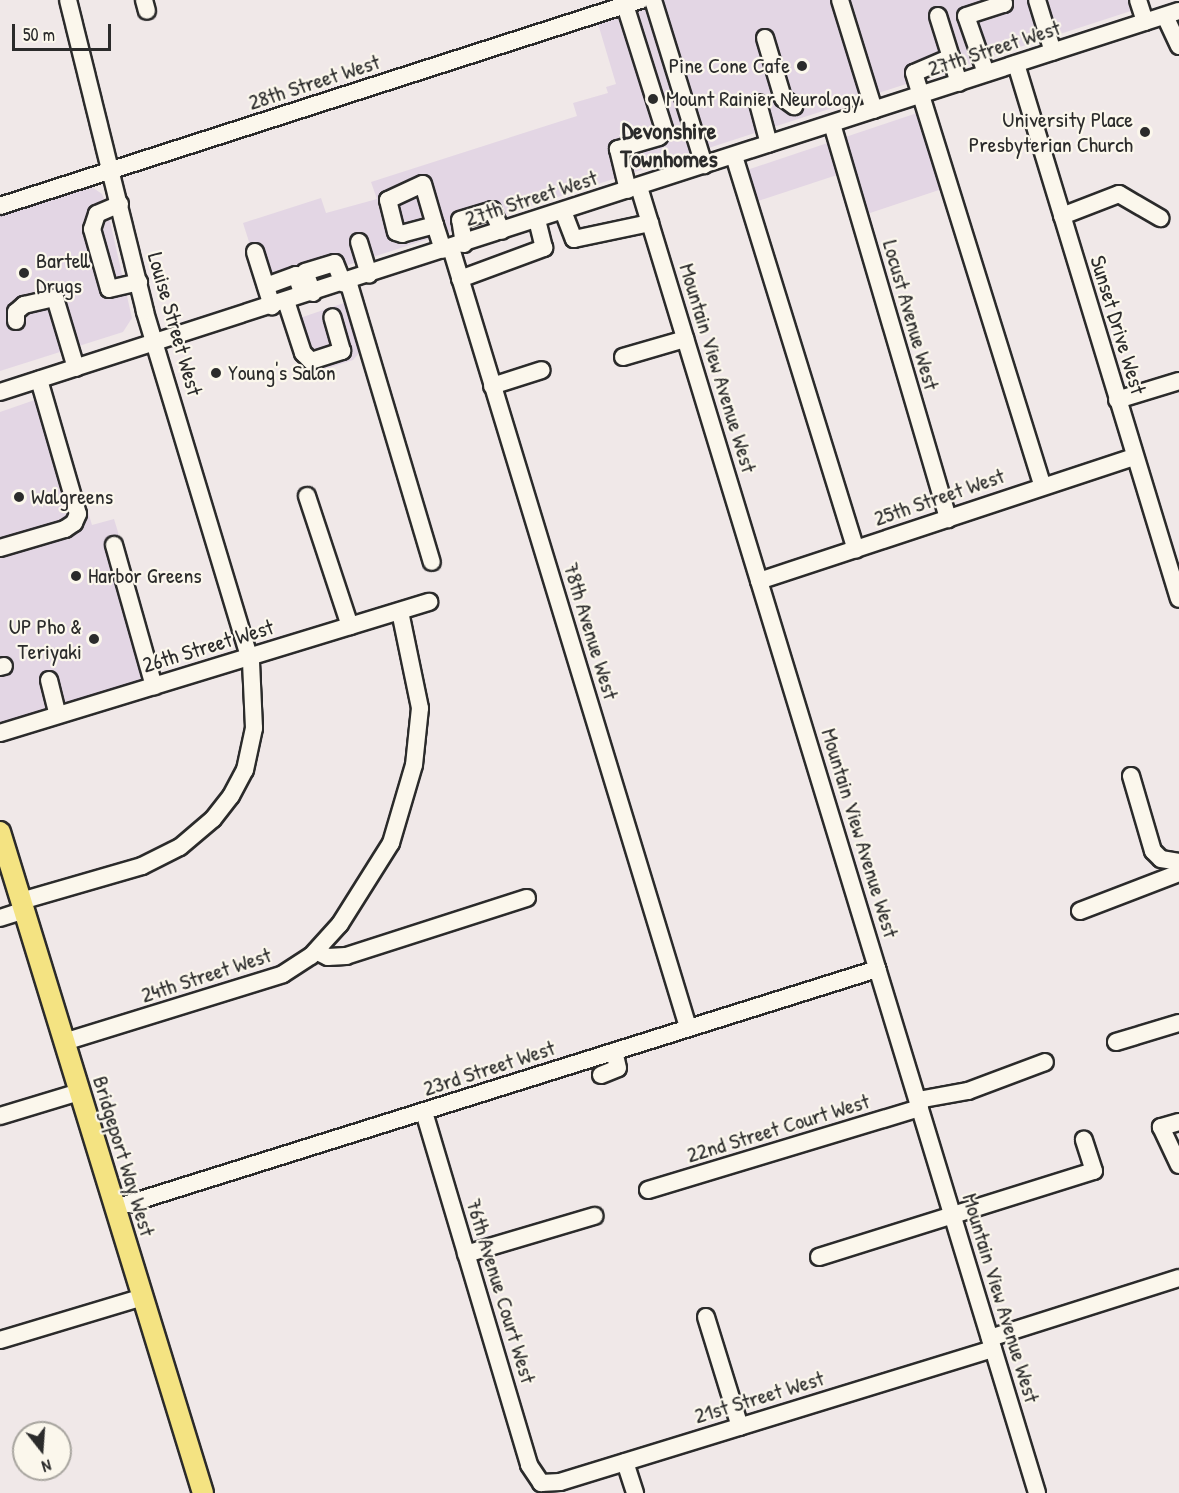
<!DOCTYPE html>
<html>
<head>
<meta charset="utf-8">
<style>
	body { margin:0 }
	#map { position:relative; width:1179px; height:1493px; overflow:hidden; background:#f0e8e8; font-family:"Patrick Hand",sans-serif }
	div>[style] { position:absolute }
	.built>* { inset:0; background:#e3d6e4 }
	.roads { filter:drop-shadow(2px 0 #2b2b2b) drop-shadow(-2px 0 #2b2b2b) drop-shadow(0 2px #2b2b2b) drop-shadow(0 -2px #2b2b2b) }
	.minor>* { height:16px; margin:-8px; padding:0 8px; transform-origin:8px; border-radius:8px; background:#fbf7ec }
	.major>* { height:20px; margin:-10px; padding:0 10px; transform-origin:10px; border-radius:10px; background:#f4e382 }
	.dots>* { width:16px; height:16px; translate:-50% -50%; box-sizing:border-box; border:3px solid #fbf7ec; border-radius:50% }
	span { translate:-50% -50%; white-space:nowrap; text-align:center; line-height:1.15; -webkit-text-stroke:4.5px #fbf7ec; paint-order:stroke }
	.street-label { font-size:22px; color:#2b2b2b }
	.poi-label { font-size:22px; color:#2b2b2b }
	.right { translate:-100% -50%; text-align:right }
	.left { translate:0 -50%; text-align:left }
	.neighbourhood-label { font-size:24px; color:#2b2b2b; font-weight:700 }
	.north { position:absolute; left:12px; top:1421px; width:60px; height:60px; box-sizing:border-box; background:#fbf7ec; border:2px solid #a8a59f; border-radius:50%; rotate:163deg; font-size:16px; font-weight:700; line-height:24px; text-align:center; color:#2b2b2b }
	.north::after { content:''; display:block; margin:auto; width:21px; height:27px; background:#2b2b2b; clip-path:polygon(50% 0,100% 100%,50% 72%,0 100%) }
	.scale { position:absolute; left:12px; top:24px; width:99px; height:27px; box-sizing:border-box; border:3px solid #2b2b2b; border-top:0; padding-left:8px; font-size:18px; line-height:21px; white-space:nowrap; color:#2b2b2b; -webkit-text-stroke:4px #fbf7ec; paint-order:stroke }
</style>
</head>
<body>
<div id="map">
	<div class="built">
		<div style="clip-path:polygon(614px 0,1131px 0,1134px 10px,265px 292px,243px 223px,321px 198px,326px 213px,377px 199px,371px 182px,577px 116px,573px 103px,608px 93px,606px 87px,616px 84px,593px 7px)"></div>
		<div style="clip-path:polygon(923px 111px,948px 187px,852px 219px,837px 175px,743px 206px,732px 175px)"></div>
		<div style="clip-path:polygon(92px 187px,102px 194px,106px 204px,132px 318px,123px 332px,0 371px,0 216px)"></div>
		<div style="clip-path:polygon(344px 303px,360px 352px,353px 360px,307px 375px,291px 321px)"></div>
		<div style="clip-path:polygon(52px 394px,92px 525px,114px 519px,162px 676px,0 726px,0 412px)"></div>
	</div>
	<div class="roads">
		<div class="minor">
			<div style="left:144px;top:0;width:11px;rotate:75deg"></div>
			<div style="left:653px;top:0;width:173px;rotate:72.8deg"></div>
			<div style="left:840px;top:0;width:115px;rotate:72.8deg"></div>
			<div style="left:1037px;top:0;width:54px;rotate:72.9deg"></div>
			<div style="left:1138px;top:0;width:23px;rotate:72deg"></div>
			<div style="left:625px;top:5px;width:130px;rotate:72.5deg"></div>
			<div style="left:664px;top:129px;width:9px;rotate:122deg"></div>
			<div style="left:659px;top:137px;width:43px;rotate:163.7deg"></div>
			<div style="left:618px;top:149px;width:42px;rotate:76.3deg"></div>
			<div style="left:938px;top:16px;width:70px;rotate:72.6deg"></div>
			<div style="left:1165px;top:16px;width:33px;rotate:65deg"></div>
			<div style="left:765px;top:38px;width:63px;rotate:73.3deg"></div>
			<div style="left:783px;top:98px;width:14px;rotate:36deg"></div>
			<div style="left:951px;top:57px;width:40px;rotate:156.6deg"></div>
			<div style="left:914px;top:73px;width:431px;rotate:72.7deg"></div>
			<div style="left:1016px;top:64px;width:559px;rotate:73.06deg"></div>
			<div style="left:986px;top:73px;width:60px;rotate:-109.3deg"></div>
			<div style="left:966px;top:16px;width:40px;rotate:-18deg"></div>
			<div style="left:1004px;top:4px;width:4px;rotate:-104deg"></div>
			<div style="left:758px;top:103px;width:42px;rotate:75deg"></div>
			<div style="left:832px;top:124px;width:412px;rotate:73.6deg"></div>
			<div style="left:734px;top:156px;width:412px;rotate:72.8deg"></div>
			<div style="left:639px;top:187px;width:1365px;rotate:73.05deg"></div>
			<div style="left:120px;top:204px;width:25px;rotate:157deg"></div>
			<div style="left:97px;top:214px;width:16px;rotate:108deg"></div>
			<div style="left:92px;top:229px;width:62px;rotate:74.2deg"></div>
			<div style="left:109px;top:289px;width:31px;rotate:-13deg"></div>
			<div style="left:0;top:206px;width:673px;rotate:-17.82deg"></div>
			<div style="left:563px;top:211px;width:30px;rotate:69deg"></div>
			<div style="left:574px;top:239px;width:78px;rotate:-11.9deg"></div>
			<div style="left:1062px;top:216px;width:61px;rotate:-21.1deg"></div>
			<div style="left:1119px;top:194px;width:48px;rotate:30.3deg"></div>
			<div style="left:435px;top:225px;width:34px;rotate:165deg"></div>
			<div style="left:402px;top:234px;width:6px;rotate:-162deg"></div>
			<div style="left:396px;top:232px;width:33px;rotate:-104deg"></div>
			<div style="left:388px;top:200px;width:38px;rotate:-25deg"></div>
			<div style="left:423px;top:184px;width:43px;rotate:73.7deg"></div>
			<div style="left:435px;top:225px;width:26px;rotate:72deg"></div>
			<div style="left:359px;top:242px;width:34px;rotate:73deg"></div>
			<div style="left:464px;top:244px;width:24px;rotate:-99deg"></div>
			<div style="left:460px;top:220px;width:34px;rotate:-17deg"></div>
			<div style="left:492px;top:210px;width:23px;rotate:65deg"></div>
			<div style="left:451px;top:248px;width:814px;rotate:73.08deg"></div>
			<div style="left:255px;top:252px;width:57px;rotate:72.5deg"></div>
			<div style="left:460px;top:279px;width:90px;rotate:-20.3deg"></div>
			<div style="left:544px;top:248px;width:29px;rotate:-104deg"></div>
			<div style="left:348px;top:281px;width:293px;rotate:73.4deg"></div>
			<div style="left:266px;top:286px;width:32px;rotate:-20deg"></div>
			<div style="left:296px;top:275px;width:18px;rotate:71deg"></div>
			<div style="left:313px;top:293px;width:22px;rotate:-111deg"></div>
			<div style="left:305px;top:272px;width:31px;rotate:-17deg"></div>
			<div style="left:335px;top:263px;width:22px;rotate:68deg"></div>
			<div style="left:286px;top:301px;width:55px;rotate:71.9deg"></div>
			<div style="left:303px;top:353px;width:11px;rotate:45deg"></div>
			<div style="left:311px;top:361px;width:33px;rotate:-18deg"></div>
			<div style="left:342px;top:351px;width:35px;rotate:-106deg"></div>
			<div style="left:16px;top:321px;width:9px;rotate:-90deg"></div>
			<div style="left:16px;top:312px;width:11px;rotate:-41deg"></div>
			<div style="left:24px;top:305px;width:32px;rotate:-13deg"></div>
			<div style="left:55px;top:298px;width:73px;rotate:73.3deg"></div>
			<div style="left:623px;top:357px;width:65px;rotate:-16.2deg"></div>
			<div style="left:492px;top:386px;width:52px;rotate:-17.7deg"></div>
			<div style="left:0;top:392px;width:1239px;rotate:-17.91deg"></div>
			<div style="left:1117px;top:400px;width:65px;rotate:-17deg"></div>
			<div style="left:307px;top:496px;width:137px;rotate:71.7deg"></div>
			<div style="left:114px;top:545px;width:147px;rotate:74.2deg"></div>
			<div style="left:0;top:548px;width:68px;rotate:-16.3deg"></div>
			<div style="left:65px;top:529px;width:11px;rotate:-34deg"></div>
			<div style="left:74px;top:523px;width:10px;rotate:-66deg"></div>
			<div style="left:78px;top:514px;width:140px;rotate:-106.2deg"></div>
			<div style="left:759px;top:581px;width:396px;rotate:-18.3deg"></div>
			<div style="left:0;top:667px;width:4px;rotate:-14deg"></div>
			<div style="left:49px;top:680px;width:36px;rotate:76deg"></div>
			<div style="left:0;top:733px;width:449px;rotate:-17deg"></div>
			<div style="left:1131px;top:776px;width:78px;rotate:73.7deg"></div>
			<div style="left:1153px;top:851px;width:11px;rotate:45deg"></div>
			<div style="left:1161px;top:859px;width:18px;rotate:9deg"></div>
			<div style="left:21px;top:901px;width:126px;rotate:-16.1deg"></div>
			<div style="left:142px;top:866px;width:42px;rotate:-26.6deg"></div>
			<div style="left:180px;top:847px;width:43px;rotate:-40.3deg"></div>
			<div style="left:213px;top:819px;width:29px;rotate:-52deg"></div>
			<div style="left:231px;top:796px;width:30px;rotate:-62deg"></div>
			<div style="left:245px;top:770px;width:43px;rotate:-77.9deg"></div>
			<div style="left:254px;top:728px;width:65px;rotate:-92.6deg"></div>
			<div style="left:251px;top:663px;width:368px;rotate:-106.8deg"></div>
			<div style="left:145px;top:311px;width:320px;rotate:-103.9deg"></div>
			<div style="left:1080px;top:911px;width:106px;rotate:-21deg"></div>
			<div style="left:0;top:918px;width:25px;rotate:-18deg"></div>
			<div style="left:316px;top:951px;width:13px;rotate:27deg"></div>
			<div style="left:328px;top:957px;width:18px;rotate:-3deg"></div>
			<div style="left:346px;top:956px;width:190px;rotate:-17.8deg"></div>
			<div style="left:64px;top:1042px;width:229px;rotate:-17.2deg"></div>
			<div style="left:283px;top:974px;width:33px;rotate:-33deg"></div>
			<div style="left:311px;top:956px;width:43px;rotate:-47.8deg"></div>
			<div style="left:340px;top:924px;width:96px;rotate:-57.8deg"></div>
			<div style="left:391px;top:843px;width:81px;rotate:-73.6deg"></div>
			<div style="left:414px;top:765px;width:57px;rotate:-84deg"></div>
			<div style="left:420px;top:708px;width:99px;rotate:-101.7deg"></div>
			<div style="left:1116px;top:1042px;width:66px;rotate:-16.8deg"></div>
			<div style="left:601px;top:1075px;width:18px;rotate:-22deg"></div>
			<div style="left:618px;top:1068px;width:17px;rotate:-103deg"></div>
			<div style="left:918px;top:1100px;width:51px;rotate:-10.2deg"></div>
			<div style="left:968px;top:1091px;width:82px;rotate:-20.6deg"></div>
			<div style="left:424px;top:1112px;width:368px;rotate:73.4deg"></div>
			<div style="left:529px;top:1465px;width:22px;rotate:56deg"></div>
			<div style="left:541px;top:1483px;width:19px;rotate:-3deg"></div>
			<div style="left:560px;top:1482px;width:453px;rotate:-17.1deg"></div>
			<div style="left:0;top:1116px;width:83px;rotate:-16.9deg"></div>
			<div style="left:1179px;top:1122px;width:19px;rotate:164deg"></div>
			<div style="left:1161px;top:1127px;width:42px;rotate:64.7deg"></div>
			<div style="left:648px;top:1190px;width:284px;rotate:-16.8deg"></div>
			<div style="left:115px;top:1208px;width:799px;rotate:-17.41deg"></div>
			<div style="left:466px;top:1254px;width:134px;rotate:-16.5deg"></div>
			<div style="left:819px;top:1257px;width:288px;rotate:-17.4deg"></div>
			<div style="left:1094px;top:1171px;width:33px;rotate:-108deg"></div>
			<div style="left:706px;top:1317px;width:115px;rotate:72.8deg"></div>
			<div style="left:990px;top:1338px;width:198px;rotate:-17.6deg"></div>
			<div style="left:0;top:1340px;width:149px;rotate:-16.7deg"></div>
			<div style="left:625px;top:1462px;width:33px;rotate:72deg"></div>
		</div>
		<div class="major">
			<div style="left:0;top:832px;width:691px;rotate:72.93deg"></div>
		</div>
	</div>
	<div class="dots">
		<div style="left:802px;top:66px;background:#2b2b2b"></div>
		<div style="left:653px;top:99px;background:#2b2b2b"></div>
		<div style="left:1145px;top:132px;background:#2b2b2b"></div>
		<div style="left:24px;top:273px;background:#2b2b2b"></div>
		<div style="left:216px;top:373px;background:#2b2b2b"></div>
		<div style="left:19px;top:497px;background:#2b2b2b"></div>
		<div style="left:76px;top:576px;background:#2b2b2b"></div>
		<div style="left:94px;top:639px;background:#2b2b2b"></div>
	</div>
	<div class="street-label">
		<span style="left:994px;top:48px;rotate:-18deg">27th Street West</span>
		<span style="left:314px;top:82px;rotate:-18deg">28th Street West</span>
		<span style="left:531px;top:198px;rotate:-18deg">27th Street West</span>
		<span style="left:911px;top:315px;rotate:74deg">Locust Avenue West</span>
		<span style="left:175px;top:324px;rotate:74deg">Louise Street West</span>
		<span style="left:1118px;top:325px;rotate:73deg">Sunset Drive West</span>
		<span style="left:718px;top:368px;rotate:73deg">Mountain View Avenue West</span>
		<span style="left:939px;top:497px;rotate:-19deg">25th Street West</span>
		<span style="left:591px;top:631px;rotate:73deg">78th Avenue West</span>
		<span style="left:208px;top:646px;rotate:-17deg">26th Street West</span>
		<span style="left:860px;top:833px;rotate:73deg">Mountain View Avenue West</span>
		<span style="left:206px;top:975px;rotate:-18deg">24th Street West</span>
		<span style="left:489px;top:1068px;rotate:-18deg">23rd Street West</span>
		<span style="left:778px;top:1128px;rotate:-17deg">22nd Street Court West</span>
		<span style="left:124px;top:1156px;rotate:73deg">Bridgeport Way West</span>
		<span style="left:501px;top:1291px;rotate:73deg">76th Avenue Court West</span>
		<span style="left:1001px;top:1298px;rotate:73deg">Mountain View Avenue West</span>
		<span style="left:759px;top:1397px;rotate:-17deg">21st Street West</span>
	</div>
	<div class="poi-label">
		<span class="right" style="left:790px;top:66px">Pine Cone Cafe</span>
		<span class="left" style="left:666px;top:99px">Mount Rainier Neurology</span>
		<span class="right" style="left:1133px;top:132px">University Place<br>Presbyterian Church</span>
		<span class="left" style="left:36px;top:273px">Bartell<br>Drugs</span>
		<span class="left" style="left:228px;top:373px">Young's Salon</span>
		<span class="left" style="left:31px;top:497px">Walgreens</span>
		<span class="left" style="left:88px;top:576px">Harbor Greens</span>
		<span class="right" style="left:82px;top:639px">UP Pho &amp;<br>Teriyaki</span>
	</div>
	<div class="neighbourhood-label">
		<span style="left:669px;top:145px">Devonshire<br>Townhomes</span>
	</div>
	<div class="north">N</div>
	<div class="scale">50 m</div>
</div>
</body>
</html>
